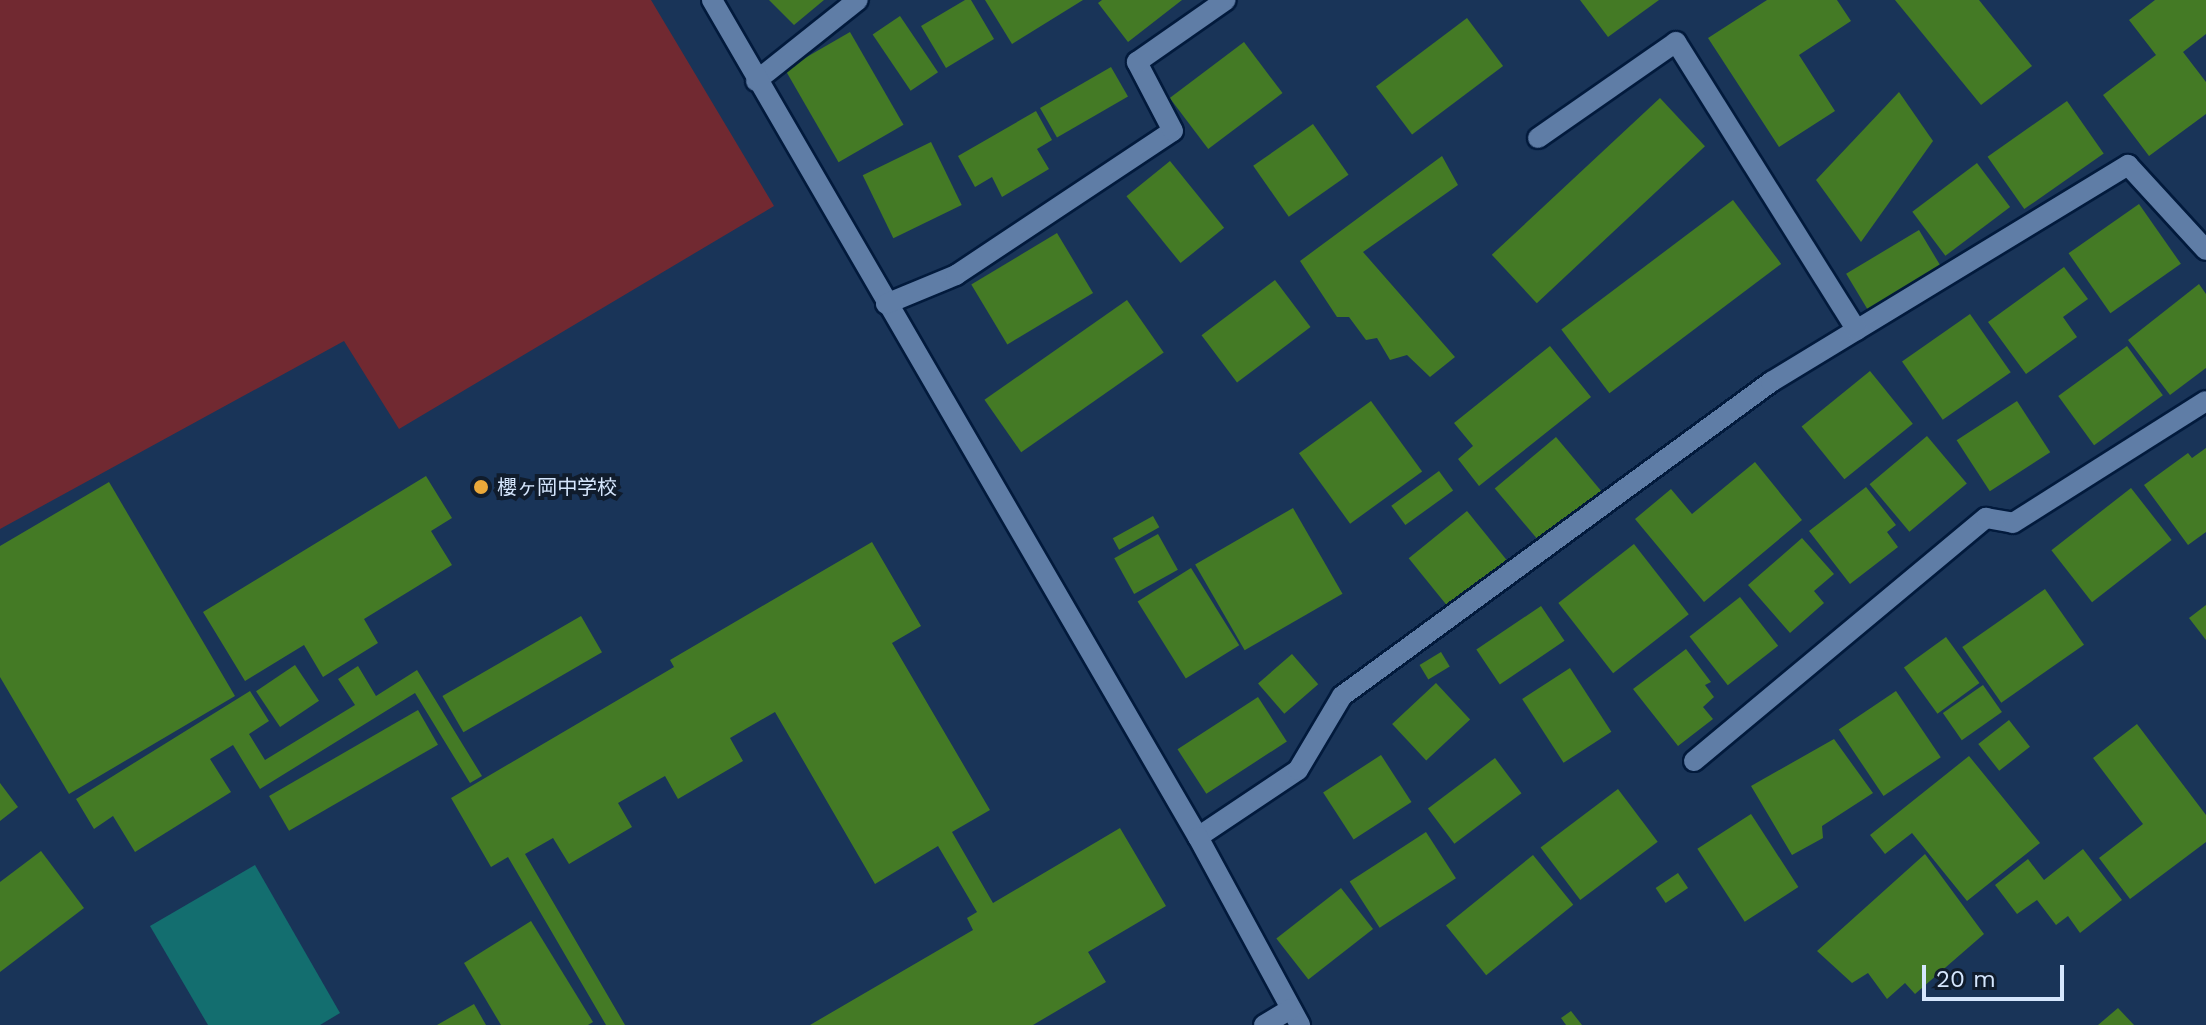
<!DOCTYPE html>
<html>
<head>
<meta charset="utf-8">
<style>
	body { margin:0 }
	#map { position:relative; width:2206px; height:1025px; overflow:hidden; background:#193458; font-family:"Work Sans","Noto Sans JP",sans-serif }
	div>[style] { position:absolute }
	.green>* { inset:0; background:#712931 }
	.water>* { inset:0; background:#136e6f }
	.building>* { inset:0; background:#447a25; transform-origin:0 0 }
	.roads { filter:drop-shadow(2px 0 #021a3c) drop-shadow(-2px 0 #021a3c) drop-shadow(0 2px #021a3c) drop-shadow(0 -2px #021a3c) }
	.lane>* { height:20px; margin:-10px; padding:0 10px; transform-origin:10px; border-radius:10px; background:#5f7da6 }
	.street>* { height:20px; margin:-10px; padding:0 10px; transform-origin:10px; border-radius:10px; background:#5f7da6 }
	.dots>* { width:22px; height:22px; translate:-50% -50%; box-sizing:border-box; border:4px solid #101c2c; border-radius:50% }
	span { translate:-50% -50%; white-space:nowrap; text-align:center; line-height:1.15; -webkit-text-stroke:8px #101c2c; paint-order:stroke }
	.poi-label { font-size:20px; color:#d5e6fd }
	.left { translate:0 -50%; text-align:left }
	.scale { position:absolute; left:1922px; top:965px; width:142px; height:36px; box-sizing:border-box; border:4px solid #d5e6fd; border-top:0; padding-left:10px; font-size:24px; line-height:28px; white-space:nowrap; color:#d5e6fd; -webkit-text-stroke:6px #101c2c; paint-order:stroke }
</style>
</head>
<body>
<div id="map">
	<div class="green">
		<div style="clip-path:polygon(0 0,651px 0,774px 206px,399px 429px,344px 341px,0 529px)"></div>
	</div>
	<div class="water">
		<div style="clip-path:polygon(255px 865px,340px 1013px,320px 1025px,208px 1025px,150px 926px)"></div>
	</div>
	<div class="building">
		<div style="clip-path:polygon(769px 0,824px 0,794px 25px)"></div>
		<div style="clip-path:polygon(965px 0,971px 0,994px 39px,946px 68px,921px 26px)"></div>
		<div style="clip-path:polygon(985px 0,1083px 0,1012px 44px)"></div>
		<div style="clip-path:polygon(1102px 0,1182px 0,1128px 42px,1098px 3px)"></div>
		<div style="clip-path:polygon(1580px 0,1659px 0,1608px 37px)"></div>
		<div style="clip-path:polygon(1767px 0,1837px 0,1851px 21px,1799px 55px,1835px 111px,1779px 147px,1708px 38px)"></div>
		<div style="clip-path:polygon(1895px 0,1979px 0,2032px 66px,1981px 105px)"></div>
		<div style="clip-path:polygon(2155px 0,2206px 0,2206px 34px,2183px 52px,2206px 82px,2206px 114px,2149px 156px,2103px 95px,2156px 55px,2129px 20px)"></div>
		<div style="left:900px;top:16px;width:68px;height:33px;rotate:56deg"></div>
		<div style="left:1467px;top:18px;width:60px;height:114px;rotate:53deg"></div>
		<div style="left:850px;top:32px;width:107px;height:75px;rotate:60deg"></div>
		<div style="left:1244px;top:42px;width:64px;height:93px;rotate:53deg"></div>
		<div style="left:1111px;top:67px;width:34px;height:82px;rotate:60deg"></div>
		<div style="clip-path:polygon(1899px 92px,1933px 141px,1861px 242px,1816px 180px)"></div>
		<div style="left:1660px;top:98px;width:66px;height:230px;rotate:47deg"></div>
		<div style="left:2067px;top:101px;width:64px;height:97px;rotate:55deg"></div>
		<div style="clip-path:polygon(1036px 111px,1052px 140px,1037px 149px,1049px 169px,1002px 197px,992px 177px,975px 187px,958px 156px)"></div>
		<div style="left:1313px;top:124px;width:62px;height:73px;rotate:55deg"></div>
		<div style="left:931px;top:142px;width:70px;height:76px;rotate:64deg"></div>
		<div style="clip-path:polygon(1442px 156px,1458px 185px,1363px 252px,1455px 357px,1430px 377px,1407px 355px,1390px 360px,1377px 338px,1366px 340px,1349px 317px,1337px 317px,1300px 261px)"></div>
		<div style="left:1170px;top:161px;width:86px;height:56px;rotate:51deg"></div>
		<div style="left:1977px;top:163px;width:55px;height:81px;rotate:53deg"></div>
		<div style="left:1733px;top:200px;width:80px;height:215px;rotate:53deg"></div>
		<div style="left:2139px;top:204px;width:73px;height:86px;rotate:55deg"></div>
		<div style="left:1919px;top:230px;width:42px;height:85px;rotate:59deg"></div>
		<div style="left:1057px;top:233px;width:70px;height:100px;rotate:59deg"></div>
		<div style="clip-path:polygon(2064px 267px,2088px 299px,2063px 317px,2077px 337px,2026px 374px,1988px 322px)"></div>
		<div style="left:1275px;top:280px;width:59px;height:92px;rotate:53deg"></div>
		<div style="clip-path:polygon(2199px 284px,2206px 294px,2206px 368px,2170px 395px,2128px 340px)"></div>
		<div style="left:1127px;top:300px;width:64px;height:174px;rotate:55deg"></div>
		<div style="left:1970px;top:314px;width:71px;height:83px;rotate:55deg"></div>
		<div style="clip-path:polygon(1550px 346px,1591px 397px,1479px 486px,1458px 459px,1473px 446px,1454px 423px)"></div>
		<div style="left:2127px;top:346px;width:61px;height:85px;rotate:54deg"></div>
		<div style="left:1870px;top:371px;width:68px;height:88px;rotate:51deg"></div>
		<div style="left:1371px;top:401px;width:87px;height:89px;rotate:54deg"></div>
		<div style="left:2017px;top:401px;width:61px;height:72px;rotate:57deg"></div>
		<div style="left:1927px;top:436px;width:62px;height:75px;rotate:50deg"></div>
		<div style="left:1556px;top:437px;width:72px;height:80px;rotate:50deg"></div>
		<div style="clip-path:polygon(2206px 448px,2206px 532px,2188px 545px,2144px 485px,2188px 453px,2192px 458px)"></div>
		<div style="clip-path:polygon(1755px 462px,1802px 520px,1704px 602px,1635px 519px,1671px 489px,1692px 514px)"></div>
		<div style="left:1439px;top:471px;width:24px;height:59px;rotate:54deg"></div>
		<div style="clip-path:polygon(426px 476px,452px 518px,431px 531px,452px 565px,364px 619px,378px 643px,323px 677px,304px 645px,245px 681px,203px 612px)"></div>
		<div style="clip-path:polygon(109px 482px,235px 696px,69px 794px,0 677px,0 546px)"></div>
		<div style="clip-path:polygon(1866px 487px,1896px 525px,1887px 532px,1898px 547px,1850px 584px,1809px 531px)"></div>
		<div style="left:2131px;top:488px;width:66px;height:101px;rotate:52deg"></div>
		<div style="left:1293px;top:508px;width:99px;height:113px;rotate:60deg"></div>
		<div style="left:1467px;top:511px;width:63px;height:75px;rotate:51deg"></div>
		<div style="left:1153px;top:516px;width:13px;height:46px;rotate:61deg"></div>
		<div style="left:1158px;top:534px;width:41px;height:50px;rotate:61deg"></div>
		<div style="clip-path:polygon(1802px 538px,1834px 574px,1814px 591px,1824px 603px,1790px 633px,1748px 585px)"></div>
		<div style="clip-path:polygon(872px 542px,921px 626px,892px 643px,990px 810px,952px 832px,993px 903px,1120px 828px,1166px 906px,1088px 952px,1106px 982px,1033px 1025px,810px 1025px,973px 930px,967px 918px,977px 912px,938px 846px,875px 884px,775px 712px,730px 738px,743px 761px,678px 799px,665px 776px,618px 803px,632px 827px,569px 864px,553px 838px,525px 854px,625px 1025px,606px 1025px,508px 857px,491px 867px,451px 798px,674px 667px,670px 660px)"></div>
		<div style="left:1634px;top:544px;width:89px;height:96px;rotate:52deg"></div>
		<div style="left:1191px;top:568px;width:91px;height:63px;rotate:58deg"></div>
		<div style="left:2045px;top:589px;width:68px;height:101px;rotate:55deg"></div>
		<div style="left:1740px;top:597px;width:62px;height:64px;rotate:52deg"></div>
		<div style="clip-path:polygon(2206px 605px,2206px 640px,2189px 618px)"></div>
		<div style="left:1541px;top:606px;width:42px;height:78px;rotate:56deg"></div>
		<div style="left:581px;top:616px;width:42px;height:160px;rotate:60deg"></div>
		<div style="left:1946px;top:637px;width:57px;height:52px;rotate:54deg"></div>
		<div style="clip-path:polygon(1686px 649px,1711px 682px,1705px 685px,1714px 697px,1703px 707px,1713px 719px,1678px 746px,1633px 689px)"></div>
		<div style="left:1441px;top:652px;width:17px;height:25px;rotate:59deg"></div>
		<div style="left:1292px;top:654px;width:40px;height:45px;rotate:49deg"></div>
		<div style="left:295px;top:665px;width:43px;height:47px;rotate:56deg"></div>
		<div style="clip-path:polygon(358px 666px,376px 696px,417px 670px,482px 776px,470px 783px,415px 693px,260px 789px,233px 745px,210px 759px,231px 792px,135px 852px,113px 816px,94px 829px,76px 799px,250px 691px,269px 721px,249px 734px,265px 760px,355px 705px,338px 679px)"></div>
		<div style="left:1570px;top:668px;width:76px;height:57px;rotate:57deg"></div>
		<div style="left:1436px;top:683px;width:50px;height:60px;rotate:47deg"></div>
		<div style="left:1983px;top:685px;width:33px;height:49px;rotate:55deg"></div>
		<div style="left:1896px;top:691px;width:80px;height:69px;rotate:56deg"></div>
		<div style="left:1258px;top:697px;width:53px;height:96px;rotate:57deg"></div>
		<div style="left:418px;top:710px;width:40px;height:172px;rotate:60deg"></div>
		<div style="left:2009px;top:720px;width:34px;height:39px;rotate:52deg"></div>
		<div style="clip-path:polygon(2137px 724px,2206px 815px,2206px 842px,2130px 899px,2099px 858px,2143px 824px,2093px 758px)"></div>
		<div style="clip-path:polygon(1834px 739px,1873px 793px,1822px 826px,1823px 838px,1792px 855px,1751px 786px)"></div>
		<div style="left:1381px;top:755px;width:56px;height:69px;rotate:57deg"></div>
		<div style="clip-path:polygon(1969px 756px,2040px 843px,1967px 901px,1912px 833px,1885px 854px,1870px 835px)"></div>
		<div style="left:1495px;top:758px;width:44px;height:84px;rotate:53deg"></div>
		<div style="clip-path:polygon(0 783px,18px 807px,0 821px)"></div>
		<div style="left:1618px;top:789px;width:66px;height:97px;rotate:53deg"></div>
		<div style="left:1751px;top:814px;width:87px;height:64px;rotate:57deg"></div>
		<div style="left:1426px;top:832px;width:55px;height:91px;rotate:57deg"></div>
		<div style="clip-path:polygon(2083px 849px,2122px 900px,2080px 933px,2068px 916px,2056px 925px,2037px 900px,2017px 914px,1995px 885px,2028px 859px,2044px 880px)"></div>
		<div style="clip-path:polygon(41px 851px,84px 908px,0 972px,0 882px)"></div>
		<div style="clip-path:polygon(1925px 854px,1984px 934px,1915px 994px,1905px 983px,1887px 999px,1868px 973px,1852px 983px,1817px 951px)"></div>
		<div style="left:1533px;top:855px;width:64px;height:112px;rotate:51deg"></div>
		<div style="left:1678px;top:873px;width:18px;height:27px;rotate:56deg"></div>
		<div style="left:1341px;top:888px;width:52px;height:82px;rotate:52deg"></div>
		<div style="clip-path:polygon(531px 921px,593px 1022px,588px 1025px,501px 1025px,464px 963px)"></div>
		<div style="clip-path:polygon(474px 1004px,486px 1025px,437px 1025px)"></div>
		<div style="clip-path:polygon(2118px 1008px,2134px 1025px,2098px 1025px)"></div>
		<div style="clip-path:polygon(1571px 1011px,1582px 1025px,1566px 1025px,1561px 1018px)"></div>
	</div>
	<div class="roads">
		<div class="lane">
			<div style="left:756px;top:81px;width:130px;rotate:-38.5deg"></div>
			<div style="left:1694px;top:761px;width:380px;rotate:-39.8deg"></div>
			<div style="left:1986px;top:518px;width:27px;rotate:10deg"></div>
			<div style="left:2013px;top:523px;width:228px;rotate:-32.3deg"></div>
			<div style="left:1198px;top:837px;width:120px;rotate:-33.8deg"></div>
			<div style="left:1298px;top:770px;width:86px;rotate:-59.3deg"></div>
			<div style="left:1342px;top:696px;width:532px;rotate:-36.2deg"></div>
			<div style="left:1771px;top:382px;width:418px;rotate:-31.3deg"></div>
			<div style="left:2128px;top:165px;width:115px;rotate:47.5deg"></div>
		</div>
		<div class="street">
			<div style="left:712px;top:0;width:968px;rotate:59.86deg"></div>
			<div style="left:1198px;top:837px;width:214px;rotate:61.5deg"></div>
			<div style="left:1538px;top:138px;width:168px;rotate:-34.8deg"></div>
			<div style="left:1676px;top:42px;width:340px;rotate:57.9deg"></div>
			<div style="left:886px;top:304px;width:76px;rotate:-22.5deg"></div>
			<div style="left:956px;top:275px;width:260px;rotate:-33.6deg"></div>
			<div style="left:1173px;top:131px;width:78px;rotate:-117.6deg"></div>
			<div style="left:1137px;top:62px;width:108px;rotate:-34.9deg"></div>
			<div style="left:1264px;top:1025px;width:31px;rotate:-31deg"></div>
		</div>
	</div>
	<div class="dots">
		<div style="left:481px;top:487px;background:#eba93a"></div>
	</div>
	<div class="poi-label">
		<span class="left" style="left:497px;top:487px">櫻ヶ岡中学校</span>
	</div>
	<div class="scale">20 m</div>
</div>
</body>
</html>
